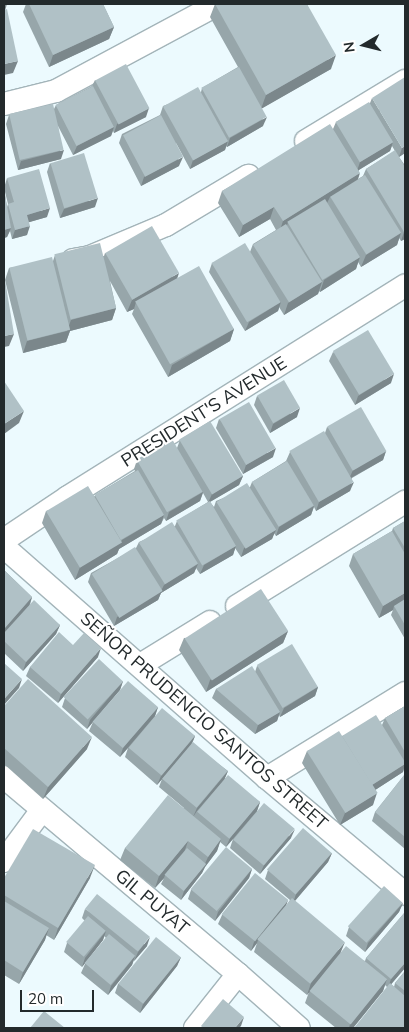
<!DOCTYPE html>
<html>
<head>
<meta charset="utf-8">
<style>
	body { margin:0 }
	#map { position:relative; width:409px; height:1032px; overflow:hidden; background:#ecfafe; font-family:Mulish,sans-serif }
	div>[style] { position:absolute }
	.roads { filter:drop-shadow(1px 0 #a3b4b9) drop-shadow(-1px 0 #a3b4b9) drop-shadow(0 1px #a3b4b9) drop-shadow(0 -1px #a3b4b9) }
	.minor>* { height:22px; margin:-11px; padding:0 11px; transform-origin:11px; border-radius:11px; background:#fff }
	.wall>* { inset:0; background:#97a6aa }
	.shaded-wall>* { inset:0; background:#7b878b }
	.building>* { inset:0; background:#b0c1c6; transform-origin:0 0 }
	span { translate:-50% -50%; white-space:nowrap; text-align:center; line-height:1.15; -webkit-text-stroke:4px #fff; paint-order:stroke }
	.street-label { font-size:18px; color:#232a2c }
	.frame { position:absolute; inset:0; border:5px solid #232a2c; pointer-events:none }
	.north { position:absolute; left:339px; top:20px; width:50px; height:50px; -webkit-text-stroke:4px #fff; paint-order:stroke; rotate:262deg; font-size:14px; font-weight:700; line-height:20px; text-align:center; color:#232a2c }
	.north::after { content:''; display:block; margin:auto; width:18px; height:22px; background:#232a2c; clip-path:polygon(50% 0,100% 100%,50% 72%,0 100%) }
	.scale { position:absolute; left:20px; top:990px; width:74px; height:22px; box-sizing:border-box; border:2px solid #232a2c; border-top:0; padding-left:6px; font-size:15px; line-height:18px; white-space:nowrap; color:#232a2c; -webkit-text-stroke:4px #fff; paint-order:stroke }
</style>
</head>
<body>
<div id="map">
	<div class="roads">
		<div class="minor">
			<div style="left:4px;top:104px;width:54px;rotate:-14deg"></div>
			<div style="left:56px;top:91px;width:184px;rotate:-28.2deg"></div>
			<div style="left:306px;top:141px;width:116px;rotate:-31.2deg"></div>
			<div style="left:73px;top:260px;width:17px;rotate:-10deg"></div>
			<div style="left:90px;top:257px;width:82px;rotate:-22.8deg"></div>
			<div style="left:166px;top:225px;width:96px;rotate:-30.9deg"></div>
			<div style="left:4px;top:540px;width:77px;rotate:-33.9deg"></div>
			<div style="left:68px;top:497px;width:398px;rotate:-32.1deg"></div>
			<div style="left:4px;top:547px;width:350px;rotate:41.3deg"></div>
			<div style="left:267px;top:778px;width:180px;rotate:40deg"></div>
			<div style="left:237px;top:606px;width:198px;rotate:-31.8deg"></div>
			<div style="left:140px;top:665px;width:82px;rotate:-31.6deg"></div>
			<div style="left:4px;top:777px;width:306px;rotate:40.1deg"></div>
			<div style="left:238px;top:974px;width:81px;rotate:41.5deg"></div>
			<div style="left:267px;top:778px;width:162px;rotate:-31.6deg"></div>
			<div style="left:4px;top:861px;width:64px;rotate:-53.3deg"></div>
			<div style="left:195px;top:1028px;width:69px;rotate:-51.5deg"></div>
		</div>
	</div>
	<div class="wall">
		<div style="clip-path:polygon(26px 4px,103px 4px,114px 27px,109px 39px,49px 67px,23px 12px)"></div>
		<div style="clip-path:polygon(215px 4px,307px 4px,331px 69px,262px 108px,263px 126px,227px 147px,226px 146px,225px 150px,190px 169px,176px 143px,179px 166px,141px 186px,119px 143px,122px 134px,160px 115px,163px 106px,201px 92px,202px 88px,238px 67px,210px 17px)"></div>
		<div style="clip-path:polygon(95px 80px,146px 117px,114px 133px,113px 131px,111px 136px,73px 155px,58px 126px,61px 159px,18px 170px,6px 124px,9px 115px,54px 109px,56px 105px,92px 86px)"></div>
		<div style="clip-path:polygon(evenodd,372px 98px,405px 153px,399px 157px,404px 164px,405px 161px,405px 239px,401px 241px,399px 238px,397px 245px,361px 267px,358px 262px,356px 269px,320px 292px,319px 291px,318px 294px,284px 315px,279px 307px,278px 311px,245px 331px,209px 272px,212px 263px,250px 252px,253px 244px,276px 230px,270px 219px,239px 237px,218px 203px,222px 191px,333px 129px,336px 122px,370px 103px,372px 98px,392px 146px,395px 151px,366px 169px,363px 176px,358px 179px,359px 170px,390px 151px,392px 146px)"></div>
		<div style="clip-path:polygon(50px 163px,95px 207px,60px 218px,47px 172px)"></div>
		<div style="clip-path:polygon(7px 178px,47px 217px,29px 222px,27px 235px,12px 239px,10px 231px,7px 237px,4px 238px,4px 189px,7px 207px,8px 204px,4px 188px)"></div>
		<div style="clip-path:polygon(105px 253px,177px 278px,234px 329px,230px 341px,168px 377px,132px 314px,134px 309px,127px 312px,110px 281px,116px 308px,112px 320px,70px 331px,66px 342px,23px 353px,5px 280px,9px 268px,53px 261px,55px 255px,104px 256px)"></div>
		<div style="clip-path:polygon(333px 352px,391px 383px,355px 405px,329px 361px)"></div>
		<div style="clip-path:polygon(257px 396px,297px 417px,270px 433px,254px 405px)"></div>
		<div style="clip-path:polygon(219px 419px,273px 457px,243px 474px,216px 428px)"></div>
		<div style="clip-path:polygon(327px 427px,386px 451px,383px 460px,352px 478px,350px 491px,316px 511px,314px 507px,311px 515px,276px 536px,274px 533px,272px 539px,241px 557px,235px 548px,233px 555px,200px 574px,196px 568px,194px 573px,161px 593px,158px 600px,114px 626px,88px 582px,91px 573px,136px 548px,139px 542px,175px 526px,177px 521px,208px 502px,203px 493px,200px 501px,166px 521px,164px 518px,161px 524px,119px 549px,117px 554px,75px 580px,42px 523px,46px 511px,95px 496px,95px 495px,135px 471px,134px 469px,137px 460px,177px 448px,180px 440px,243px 476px,239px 485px,210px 502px,214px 507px,216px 501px,250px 487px,252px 482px,286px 461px,290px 452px,325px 433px)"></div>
		<div style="clip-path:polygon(405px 521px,405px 639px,391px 615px,393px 610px,379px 618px,349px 566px,353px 554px,392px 531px,393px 528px)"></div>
		<div style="clip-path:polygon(4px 570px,32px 597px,30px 605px,60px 625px,56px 634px,23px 671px,4px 653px)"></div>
		<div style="clip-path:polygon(288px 631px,283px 643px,206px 692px,179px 650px,184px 638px)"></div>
		<div style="clip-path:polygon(73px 645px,98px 657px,58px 703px,26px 676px,30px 667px)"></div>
		<div style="clip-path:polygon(257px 666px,318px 687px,315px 696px,280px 717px,279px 715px,277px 721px,255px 734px,212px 698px,216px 689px,255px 672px)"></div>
		<div style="clip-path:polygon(123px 681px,120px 690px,87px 729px,62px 707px,65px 698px)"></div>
		<div style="clip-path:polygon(4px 706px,87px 749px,43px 799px,4px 764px)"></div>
		<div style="clip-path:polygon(405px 706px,405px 766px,403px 772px,375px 790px,373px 805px,340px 825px,302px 763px,307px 751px,342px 736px,382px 725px,385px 718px)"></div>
		<div style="clip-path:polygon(158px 707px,155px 716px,195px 736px,192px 744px,228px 771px,225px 778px,260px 802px,257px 811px,291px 838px,260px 874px,230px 848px,233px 839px,226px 847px,220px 842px,217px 851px,205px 867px,202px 873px,181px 900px,161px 884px,164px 878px,155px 888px,120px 860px,125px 848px,184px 808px,159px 787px,162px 779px,157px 785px,125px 757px,128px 748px,120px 757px,89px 731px,93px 722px)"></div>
		<div style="clip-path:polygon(405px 774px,405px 849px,372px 821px,375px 812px)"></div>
		<div style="clip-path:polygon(332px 853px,328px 862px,295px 901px,341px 953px,365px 961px,366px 958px,405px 912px,405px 968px,391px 984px,394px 987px,395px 983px,405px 971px,405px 1028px,387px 987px,385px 985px,383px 991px,353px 1028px,336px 1028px,305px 1003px,309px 992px,307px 995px,254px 952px,257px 943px,251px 951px,218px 924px,222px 915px,286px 906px,290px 900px,265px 879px,268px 870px)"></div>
		<div style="clip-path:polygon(252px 869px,249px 878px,215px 921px,188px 899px,191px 890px)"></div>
		<div style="clip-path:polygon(4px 878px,90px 878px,54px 940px,46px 935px,45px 940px,19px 984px,4px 975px)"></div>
		<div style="clip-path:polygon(403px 903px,399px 912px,365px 952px,346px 936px,349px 927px)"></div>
		<div style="clip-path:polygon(85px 909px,147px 946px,134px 961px,134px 960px,132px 965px,108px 995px,81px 973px,85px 964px,106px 938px,104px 936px,103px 940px,82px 967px,64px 952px,67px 943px,85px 921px,82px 918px)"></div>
		<div style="clip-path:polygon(181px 957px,177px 966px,140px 1013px,115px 993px,118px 984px)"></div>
	</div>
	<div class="shaded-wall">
		<div style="clip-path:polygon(7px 4px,4px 14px,4px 5px)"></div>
		<div style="clip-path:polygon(114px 27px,109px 39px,49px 67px,53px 55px)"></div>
		<div style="clip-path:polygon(336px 55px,331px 69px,261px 109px,266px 95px)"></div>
		<div style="clip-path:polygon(18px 61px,13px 73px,4px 75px,4px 64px)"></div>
		<div style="clip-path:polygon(149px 108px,146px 117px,114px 133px,117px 124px)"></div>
		<div style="clip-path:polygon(267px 117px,263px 126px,227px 147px,230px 138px)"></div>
		<div style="clip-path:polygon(114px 127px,111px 136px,73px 155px,77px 146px)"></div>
		<div style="clip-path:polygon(228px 141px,225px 150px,190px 169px,193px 160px)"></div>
		<div style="clip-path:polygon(393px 142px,390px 151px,357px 171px,360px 162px)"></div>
		<div style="clip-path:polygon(405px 146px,405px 153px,399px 157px,402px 148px)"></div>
		<div style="clip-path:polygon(64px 150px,61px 159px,18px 170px,21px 161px)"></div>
		<div style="clip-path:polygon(183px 157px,179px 166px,141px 186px,144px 177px)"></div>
		<div style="clip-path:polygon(360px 173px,356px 185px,330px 197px,327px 203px,288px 222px,286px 229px,279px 233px,283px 221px)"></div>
		<div style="clip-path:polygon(98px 198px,95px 207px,60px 218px,64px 209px)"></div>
		<div style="clip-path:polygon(274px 207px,270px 219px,239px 237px,243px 225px)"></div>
		<div style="clip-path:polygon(50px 208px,47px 217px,23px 224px,27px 215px)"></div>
		<div style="clip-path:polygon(30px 226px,27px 235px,12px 239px,15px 230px)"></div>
		<div style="clip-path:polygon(11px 228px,7px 237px,4px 238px,4px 230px)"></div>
		<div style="clip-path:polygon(404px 232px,405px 232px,405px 239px,401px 241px)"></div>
		<div style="clip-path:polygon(401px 233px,397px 245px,361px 267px,366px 255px)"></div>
		<div style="clip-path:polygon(360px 257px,356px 269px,320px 292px,324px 280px)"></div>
		<div style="clip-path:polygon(179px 273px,175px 285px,136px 302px,134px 309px,127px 312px,132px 300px)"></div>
		<div style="clip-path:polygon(322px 282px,318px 294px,284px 315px,288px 303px)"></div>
		<div style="clip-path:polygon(281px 302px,278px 311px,245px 331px,249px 322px)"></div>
		<div style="clip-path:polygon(116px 308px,112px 320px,70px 331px,66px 342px,23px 353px,27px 341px,67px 331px,71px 320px)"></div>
		<div style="clip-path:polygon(234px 329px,230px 341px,168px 377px,172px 365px)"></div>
		<div style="clip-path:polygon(14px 334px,9px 346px,4px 347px,4px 336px)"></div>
		<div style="clip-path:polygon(394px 374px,391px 383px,355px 405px,358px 396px)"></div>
		<div style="clip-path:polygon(300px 408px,297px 417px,270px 433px,273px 424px)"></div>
		<div style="clip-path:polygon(24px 411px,19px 423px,4px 434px,4px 424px)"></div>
		<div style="clip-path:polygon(276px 448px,273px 457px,243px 474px,246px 465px)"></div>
		<div style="clip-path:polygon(386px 451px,383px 460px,349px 479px,353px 470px)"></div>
		<div style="clip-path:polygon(243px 476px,239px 485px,208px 503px,212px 494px)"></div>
		<div style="clip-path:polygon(354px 482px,350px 491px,316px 511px,319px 502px)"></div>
		<div style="clip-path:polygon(203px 492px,200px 501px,166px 521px,169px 512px)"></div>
		<div style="clip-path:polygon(314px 506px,311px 515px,276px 536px,279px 527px)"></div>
		<div style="clip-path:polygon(164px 515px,161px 524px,119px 549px,117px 554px,75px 580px,80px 567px,121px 542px,122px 540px)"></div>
		<div style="clip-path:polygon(276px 530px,272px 539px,241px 557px,244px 548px)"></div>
		<div style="clip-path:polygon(236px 546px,233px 555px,200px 574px,204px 565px)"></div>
		<div style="clip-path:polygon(198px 564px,194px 573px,161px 593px,158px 600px,114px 626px,117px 617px,161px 591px,164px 585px)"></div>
		<div style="clip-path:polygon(405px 593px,405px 603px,394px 606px,393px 610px,379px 618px,383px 606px)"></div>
		<div style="clip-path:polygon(32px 597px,29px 606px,4px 634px,4px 629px)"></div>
		<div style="clip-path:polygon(60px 625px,56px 634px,23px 671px,26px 662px)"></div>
		<div style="clip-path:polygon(288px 631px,283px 643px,206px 692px,210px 680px)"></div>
		<div style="clip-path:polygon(101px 648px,98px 657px,58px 703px,61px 694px)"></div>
		<div style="clip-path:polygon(22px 679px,19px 688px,4px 705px,4px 699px)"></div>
		<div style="clip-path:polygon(123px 681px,120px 690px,87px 729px,90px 720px)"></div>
		<div style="clip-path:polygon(318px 687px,315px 696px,280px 717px,284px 708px)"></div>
		<div style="clip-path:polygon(158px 707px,155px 716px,120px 757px,123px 748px)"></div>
		<div style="clip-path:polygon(280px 712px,277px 721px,255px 734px,258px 725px)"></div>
		<div style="clip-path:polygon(195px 736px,191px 745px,157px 785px,161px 776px)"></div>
		<div style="clip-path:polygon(92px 737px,87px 749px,43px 799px,48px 787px)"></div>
		<div style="clip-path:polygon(405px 764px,403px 772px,369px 794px,372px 785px)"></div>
		<div style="clip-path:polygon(228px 771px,224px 780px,197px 811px,193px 817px,197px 808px)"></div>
		<div style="clip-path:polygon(377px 793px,373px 805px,340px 825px,345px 813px)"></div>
		<div style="clip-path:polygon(260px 802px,257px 811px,226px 847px,230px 838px)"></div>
		<div style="clip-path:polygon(295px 829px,291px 838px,260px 874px,264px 865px)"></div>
		<div style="clip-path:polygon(221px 839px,217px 851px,205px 867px,202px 873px,181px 900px,184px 891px,204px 866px,208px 857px)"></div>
		<div style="clip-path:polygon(188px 841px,184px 853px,165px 875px,164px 878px,155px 888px,159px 876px)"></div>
		<div style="clip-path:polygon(332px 853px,328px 862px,293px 903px,296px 894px)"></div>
		<div style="clip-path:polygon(95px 865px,90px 878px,54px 940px,58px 928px)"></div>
		<div style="clip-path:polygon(252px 869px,249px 878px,215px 921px,218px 912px)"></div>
		<div style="clip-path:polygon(288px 900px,285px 909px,258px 940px,257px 943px,251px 951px,254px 942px)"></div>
		<div style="clip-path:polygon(403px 903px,399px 912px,365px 952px,368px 943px)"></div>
		<div style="clip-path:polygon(49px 928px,45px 940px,19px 984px,23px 972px)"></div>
		<div style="clip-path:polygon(106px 931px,103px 940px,82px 967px,85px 958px)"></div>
		<div style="clip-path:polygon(150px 937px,147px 946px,134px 961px,138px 952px)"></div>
		<div style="clip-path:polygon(345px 942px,340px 954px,307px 995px,311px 983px)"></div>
		<div style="clip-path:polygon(135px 956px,132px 965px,108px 995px,111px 986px)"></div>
		<div style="clip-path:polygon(181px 957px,177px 966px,140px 1013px,143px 1004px)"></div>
		<div style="clip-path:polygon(405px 963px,405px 968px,388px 988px,391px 979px)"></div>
		<div style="clip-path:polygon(387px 979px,383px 991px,353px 1028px,349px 1028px,350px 1024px)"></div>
		<div style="clip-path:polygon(244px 1017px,241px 1026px,239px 1028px,235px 1028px)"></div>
	</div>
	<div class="building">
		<div style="clip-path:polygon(29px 4px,103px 4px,114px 27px,53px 55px)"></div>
		<div style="clip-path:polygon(215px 4px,307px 4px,336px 55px,266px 95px)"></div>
		<div style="clip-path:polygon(7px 9px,18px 61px,4px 64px,4px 10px)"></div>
		<div style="left:126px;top:64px;width:50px;height:35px;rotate:62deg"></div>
		<div style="left:239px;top:67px;width:57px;height:43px;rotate:61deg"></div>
		<div style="clip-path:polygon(405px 77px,405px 146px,402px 148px,372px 98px)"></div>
		<div style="left:93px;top:86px;width:46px;height:42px;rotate:63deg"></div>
		<div style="left:198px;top:87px;width:62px;height:40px;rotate:61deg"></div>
		<div style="left:369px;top:102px;width:47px;height:39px;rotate:59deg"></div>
		<div style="left:53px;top:104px;width:47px;height:45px;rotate:77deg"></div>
		<div style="left:161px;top:115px;width:47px;height:43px;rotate:62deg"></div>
		<div style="clip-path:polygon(330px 124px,360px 173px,283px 221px,274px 207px,243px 225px,222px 191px)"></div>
		<div style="clip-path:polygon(395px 150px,405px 167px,405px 232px,404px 232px,366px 169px)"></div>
		<div style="left:84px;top:153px;width:47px;height:35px;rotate:73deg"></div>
		<div style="clip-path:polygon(39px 169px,50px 208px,27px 215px,30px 226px,15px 230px,8px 204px,14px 202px,7px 178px)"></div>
		<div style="left:365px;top:175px;width:68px;height:41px;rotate:58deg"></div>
		<div style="clip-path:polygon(4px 189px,11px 228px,4px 230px)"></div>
		<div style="left:325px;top:199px;width:68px;height:44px;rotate:59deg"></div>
		<div style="left:286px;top:224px;width:68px;height:39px;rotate:58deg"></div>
		<div style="left:152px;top:226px;width:54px;height:54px;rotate:60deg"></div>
		<div style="left:100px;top:243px;width:67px;height:47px;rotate:76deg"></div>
		<div style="left:245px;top:243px;width:69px;height:39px;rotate:59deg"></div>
		<div style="left:52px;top:257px;width:75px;height:44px;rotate:76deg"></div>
		<div style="left:199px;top:266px;width:72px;height:73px;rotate:61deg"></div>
		<div style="clip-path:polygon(4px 280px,5px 280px,14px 334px,4px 336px)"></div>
		<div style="left:368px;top:330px;width:51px;height:41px;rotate:59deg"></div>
		<div style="left:284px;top:380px;width:32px;height:31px;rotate:60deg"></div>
		<div style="clip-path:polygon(4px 381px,24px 411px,4px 424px)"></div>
		<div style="left:249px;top:402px;width:53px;height:34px;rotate:60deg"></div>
		<div style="left:361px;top:407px;width:51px;height:39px;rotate:60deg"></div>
		<div style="left:210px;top:421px;width:64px;height:36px;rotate:59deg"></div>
		<div style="left:324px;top:431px;width:59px;height:40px;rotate:60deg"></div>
		<div style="left:172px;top:439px;width:61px;height:41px;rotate:60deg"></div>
		<div style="left:287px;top:461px;width:52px;height:41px;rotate:59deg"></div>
		<div style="left:138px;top:470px;width:52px;height:50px;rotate:60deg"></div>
		<div style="left:247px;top:483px;width:55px;height:36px;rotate:58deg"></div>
		<div style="left:88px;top:486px;width:66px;height:49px;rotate:59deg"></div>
		<div style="left:210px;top:501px;width:52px;height:39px;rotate:60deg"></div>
		<div style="clip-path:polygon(405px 521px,405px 548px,393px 528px)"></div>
		<div style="left:172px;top:522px;width:49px;height:39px;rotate:58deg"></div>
		<div style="clip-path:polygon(392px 531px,405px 554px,405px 593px,383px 606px,353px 554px)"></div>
		<div style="left:135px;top:547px;width:52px;height:51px;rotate:58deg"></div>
		<div style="clip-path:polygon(4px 570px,32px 597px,4px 629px)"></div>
		<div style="left:261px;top:589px;width:50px;height:91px;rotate:57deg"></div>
		<div style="clip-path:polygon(405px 599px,405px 625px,394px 606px)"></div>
		<div style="clip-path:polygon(34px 600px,60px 625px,26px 662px,4px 641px,4px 633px)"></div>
		<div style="clip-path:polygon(59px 632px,73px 645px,84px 633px,101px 648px,61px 694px,30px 667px)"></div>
		<div style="left:292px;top:644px;width:50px;height:41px;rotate:59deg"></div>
		<div style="left:99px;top:659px;width:33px;height:52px;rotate:43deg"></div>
		<div style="clip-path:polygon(4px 663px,22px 679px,4px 699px)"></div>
		<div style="clip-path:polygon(252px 666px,280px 712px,258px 725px,216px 689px)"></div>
		<div style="clip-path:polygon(28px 679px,92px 737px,48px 787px,4px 748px,4px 706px)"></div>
		<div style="left:128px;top:681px;width:40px;height:54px;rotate:41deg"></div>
		<div style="clip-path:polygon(405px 706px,405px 752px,385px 718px)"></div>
		<div style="left:162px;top:708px;width:43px;height:52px;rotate:40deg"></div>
		<div style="clip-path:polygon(376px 715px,405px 762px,405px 764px,372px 785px,342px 736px)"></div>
		<div style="left:339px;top:731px;width:73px;height:38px;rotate:58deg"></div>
		<div style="left:193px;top:742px;width:45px;height:48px;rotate:40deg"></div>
		<div style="clip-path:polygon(405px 774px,405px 837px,375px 812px)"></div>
		<div style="left:228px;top:775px;width:42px;height:48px;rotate:40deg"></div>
		<div style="clip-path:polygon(168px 795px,221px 839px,208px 857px,188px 841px,159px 876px,125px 848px)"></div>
		<div style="left:264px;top:803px;width:40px;height:48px;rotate:40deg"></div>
		<div style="left:303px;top:828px;width:38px;height:55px;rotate:41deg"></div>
		<div style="clip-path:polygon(33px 829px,95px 865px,58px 928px,4px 895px,4px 878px)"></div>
		<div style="left:226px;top:847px;width:34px;height:55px;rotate:40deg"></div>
		<div style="left:187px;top:848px;width:25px;height:35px;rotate:40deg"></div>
		<div style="left:255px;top:873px;width:43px;height:53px;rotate:39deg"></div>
		<div style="left:384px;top:886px;width:25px;height:54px;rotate:42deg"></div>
		<div style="left:97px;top:894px;width:68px;height:19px;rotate:39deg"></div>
		<div style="left:292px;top:898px;width:69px;height:54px;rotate:40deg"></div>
		<div style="clip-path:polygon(4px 901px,49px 928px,23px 972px,4px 960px)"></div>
		<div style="clip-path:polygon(405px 912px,405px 963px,391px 979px,366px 958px)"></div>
		<div style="left:88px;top:916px;width:23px;height:34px;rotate:40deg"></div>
		<div style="left:109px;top:934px;width:34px;height:38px;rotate:40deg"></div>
		<div style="left:156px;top:937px;width:32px;height:60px;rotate:39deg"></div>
		<div style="left:346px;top:946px;width:53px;height:58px;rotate:39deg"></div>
		<div style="clip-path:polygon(405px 971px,405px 991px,395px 983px)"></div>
		<div style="clip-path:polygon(390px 983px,405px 996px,405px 1028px,354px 1028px)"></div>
		<div style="clip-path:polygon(223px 999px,244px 1017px,235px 1028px,203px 1028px,201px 1026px)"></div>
		<div style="clip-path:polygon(44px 1011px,65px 1028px,30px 1028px)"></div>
	</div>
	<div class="street-label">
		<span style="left:204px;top:412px;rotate:-32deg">PRESIDENT'S AVENUE</span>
		<span style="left:204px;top:721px;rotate:41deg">SEÑOR PRUDENCIO SANTOS STREET</span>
		<span style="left:152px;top:902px;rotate:40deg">GIL PUYAT</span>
	</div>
	<div class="frame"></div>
	<div class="north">N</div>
	<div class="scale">20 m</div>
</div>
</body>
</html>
